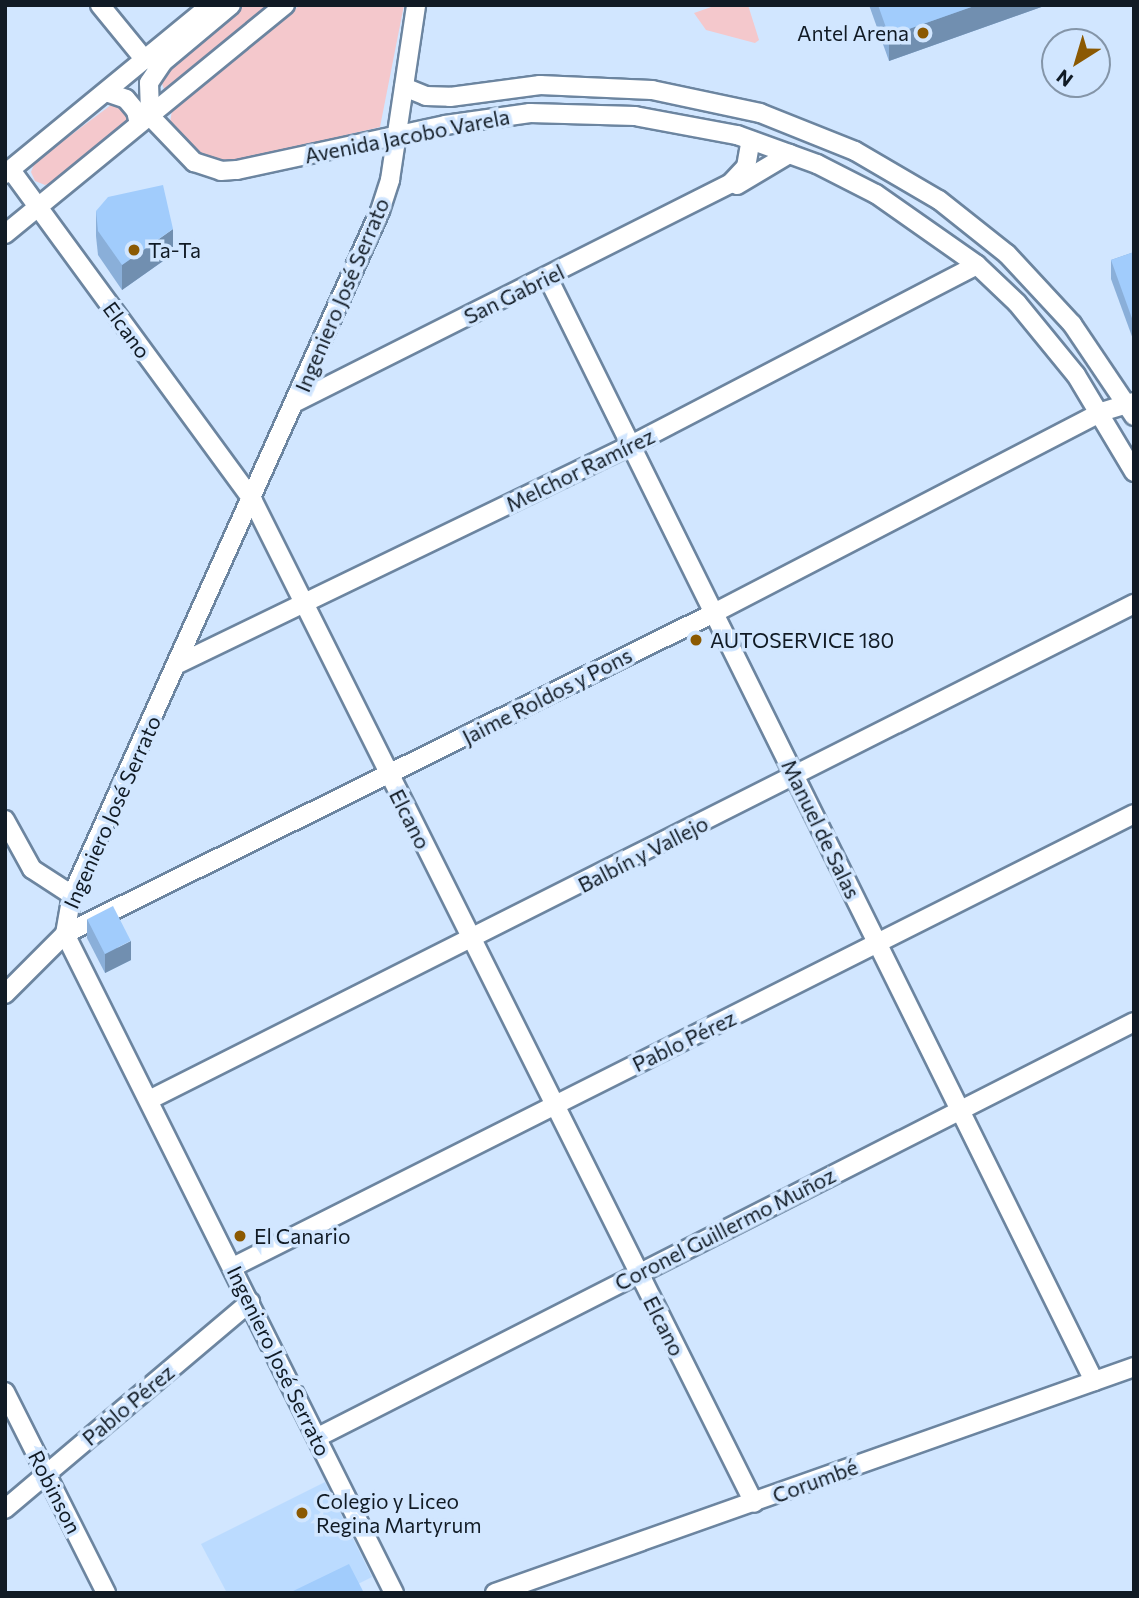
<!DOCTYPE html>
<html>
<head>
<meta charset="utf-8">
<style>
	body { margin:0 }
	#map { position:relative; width:1139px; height:1598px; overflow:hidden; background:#d1e6ff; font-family:Commissioner,sans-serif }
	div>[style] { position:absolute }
	.built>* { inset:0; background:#bbdbff }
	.green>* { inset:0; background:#f4c8cc }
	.roads { filter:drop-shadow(2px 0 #6c85a0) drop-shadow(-2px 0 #6c85a0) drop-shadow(0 2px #6c85a0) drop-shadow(0 -2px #6c85a0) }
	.minor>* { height:18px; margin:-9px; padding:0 9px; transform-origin:9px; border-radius:9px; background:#fff }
	.wall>* { inset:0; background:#8aafd9 }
	.shaded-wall>* { inset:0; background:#718fb0 }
	.building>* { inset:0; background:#a1ccfc; transform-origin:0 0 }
	.dots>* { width:19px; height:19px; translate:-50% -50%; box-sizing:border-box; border:4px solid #d1e6ff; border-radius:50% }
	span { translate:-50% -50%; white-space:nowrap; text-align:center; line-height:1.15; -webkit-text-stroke:7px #d1e6ff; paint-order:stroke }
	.poi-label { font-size:21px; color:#111b25 }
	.right { translate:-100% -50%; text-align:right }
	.left { translate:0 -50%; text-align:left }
	.street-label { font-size:21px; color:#111b25 }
	.frame { position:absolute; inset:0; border:7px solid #111b25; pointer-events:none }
	.north { position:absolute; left:1041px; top:28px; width:70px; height:70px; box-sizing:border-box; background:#d1e6ff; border:2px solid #8495a8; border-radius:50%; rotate:217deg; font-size:19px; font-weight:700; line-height:28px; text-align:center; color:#111b25 }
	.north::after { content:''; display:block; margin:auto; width:24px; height:32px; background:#8b5902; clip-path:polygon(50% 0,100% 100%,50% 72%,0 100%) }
</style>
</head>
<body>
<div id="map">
	<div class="built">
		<div style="clip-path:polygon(325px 1482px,372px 1577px,340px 1593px,227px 1593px,201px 1544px)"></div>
	</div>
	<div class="green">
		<div style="clip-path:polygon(241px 5px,268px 5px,164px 89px,161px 81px,171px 63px)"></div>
		<div style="clip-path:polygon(300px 5px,404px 5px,380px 127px,233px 162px,200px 155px,170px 123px,172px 110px)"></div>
		<div style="clip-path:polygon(717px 5px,748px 5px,759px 40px,755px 43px,706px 30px,694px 13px)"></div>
		<div style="clip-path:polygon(115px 102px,129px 116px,122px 128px,55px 181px,45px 185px,35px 181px,31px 172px,35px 162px)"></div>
	</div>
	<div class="roads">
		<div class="minor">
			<div style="left:100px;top:5px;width:71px;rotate:50.7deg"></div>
			<div style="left:231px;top:5px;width:89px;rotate:140deg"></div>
			<div style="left:163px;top:62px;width:25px;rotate:124deg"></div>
			<div style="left:149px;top:83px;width:33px;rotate:88deg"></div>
			<div style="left:150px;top:116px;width:64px;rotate:46.3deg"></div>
			<div style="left:194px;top:162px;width:28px;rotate:18deg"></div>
			<div style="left:221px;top:171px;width:16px;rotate:-4deg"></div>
			<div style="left:237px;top:170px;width:213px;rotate:-12.2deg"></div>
			<div style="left:445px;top:125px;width:86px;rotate:-8deg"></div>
			<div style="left:530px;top:113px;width:105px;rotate:1.6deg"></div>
			<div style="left:635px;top:116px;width:104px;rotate:10.6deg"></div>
			<div style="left:737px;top:135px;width:85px;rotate:19.9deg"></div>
			<div style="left:817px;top:164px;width:66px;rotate:27deg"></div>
			<div style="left:876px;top:194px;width:123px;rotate:35.1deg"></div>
			<div style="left:977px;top:265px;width:55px;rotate:43.5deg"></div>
			<div style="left:1017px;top:303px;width:93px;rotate:50.7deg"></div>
			<div style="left:1076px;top:375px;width:113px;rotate:59.1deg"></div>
			<div style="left:404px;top:87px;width:24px;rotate:22deg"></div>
			<div style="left:426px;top:96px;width:24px;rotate:2deg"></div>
			<div style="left:450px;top:97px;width:91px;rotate:-7.6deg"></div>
			<div style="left:540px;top:85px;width:112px;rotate:2.6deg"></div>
			<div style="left:652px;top:90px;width:110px;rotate:12deg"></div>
			<div style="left:760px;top:113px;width:102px;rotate:21.8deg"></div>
			<div style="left:855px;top:151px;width:97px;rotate:30.3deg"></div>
			<div style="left:939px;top:200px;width:87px;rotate:38.5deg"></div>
			<div style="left:1007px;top:254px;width:96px;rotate:47.1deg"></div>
			<div style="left:1072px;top:324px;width:111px;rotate:56deg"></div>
			<div style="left:106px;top:92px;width:21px;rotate:19deg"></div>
			<div style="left:126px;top:99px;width:16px;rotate:50deg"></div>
			<div style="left:136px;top:111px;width:13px;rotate:77deg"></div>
			<div style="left:11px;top:170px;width:410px;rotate:53.8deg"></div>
			<div style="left:253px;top:501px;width:1120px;rotate:63.43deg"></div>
			<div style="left:5px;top:174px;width:266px;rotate:-39.4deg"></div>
			<div style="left:737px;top:185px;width:61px;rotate:-30.8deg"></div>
			<div style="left:5px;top:234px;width:362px;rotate:-39.3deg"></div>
			<div style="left:548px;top:278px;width:1231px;rotate:63.66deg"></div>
			<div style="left:296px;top:402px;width:486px;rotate:-26.7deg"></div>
			<div style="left:730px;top:184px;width:23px;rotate:-47deg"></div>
			<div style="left:746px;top:167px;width:27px;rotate:-80deg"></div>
			<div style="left:178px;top:664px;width:503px;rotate:-25.8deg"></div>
			<div style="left:631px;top:445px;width:390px;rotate:-27.5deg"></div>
			<div style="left:5px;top:820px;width:56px;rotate:61.1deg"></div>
			<div style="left:32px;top:869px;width:48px;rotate:33deg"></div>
			<div style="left:5px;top:994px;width:85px;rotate:-45deg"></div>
			<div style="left:65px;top:934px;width:724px;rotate:-26.32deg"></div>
			<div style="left:714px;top:613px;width:436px;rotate:-27.4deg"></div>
			<div style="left:1101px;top:412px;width:34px;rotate:-17deg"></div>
			<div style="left:149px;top:1100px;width:1103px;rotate:-26.73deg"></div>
			<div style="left:233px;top:1267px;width:1008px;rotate:-26.69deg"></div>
			<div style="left:5px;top:1392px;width:225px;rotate:63.3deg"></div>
			<div style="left:318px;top:1437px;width:915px;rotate:-26.96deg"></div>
			<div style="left:5px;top:1509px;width:321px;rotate:-40.2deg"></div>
			<div style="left:394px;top:1593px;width:737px;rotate:-116.53deg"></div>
			<div style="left:65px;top:934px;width:40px;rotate:-80deg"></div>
			<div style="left:72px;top:895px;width:750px;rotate:-65.76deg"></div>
			<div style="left:380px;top:211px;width:33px;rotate:-72deg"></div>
			<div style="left:390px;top:180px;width:177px;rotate:-81.5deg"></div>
			<div style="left:495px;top:1593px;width:678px;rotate:-19.48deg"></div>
		</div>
	</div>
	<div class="wall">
		<div style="clip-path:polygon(869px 5px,1047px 5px,889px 61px)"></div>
		<div style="clip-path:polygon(96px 211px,173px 254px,122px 290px,98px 255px,96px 236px)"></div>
		<div style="clip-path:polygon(1134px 252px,1134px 342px,1111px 279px,1111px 260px)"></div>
		<div style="clip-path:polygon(87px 919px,131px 960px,105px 973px,87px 938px)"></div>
	</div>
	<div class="shaded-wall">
		<div style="clip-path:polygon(977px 5px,1047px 5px,889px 61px,889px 36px)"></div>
		<div style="clip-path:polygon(173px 229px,173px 254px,122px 290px,122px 265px)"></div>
		<div style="clip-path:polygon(131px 941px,131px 960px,105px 973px,105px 954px)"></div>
	</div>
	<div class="building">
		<div style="clip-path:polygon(878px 5px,977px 5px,889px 36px)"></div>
		<div style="clip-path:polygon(163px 185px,173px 229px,122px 265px,98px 231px,96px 211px,108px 197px)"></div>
		<div style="clip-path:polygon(1134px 252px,1134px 324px,1111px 260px)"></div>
		<div style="left:113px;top:906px;width:39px;height:29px;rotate:63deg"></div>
		<div style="clip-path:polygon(349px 1564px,364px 1593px,289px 1593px)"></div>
	</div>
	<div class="dots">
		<div style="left:923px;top:33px;background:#8b5902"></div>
		<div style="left:134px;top:250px;background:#8b5902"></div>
		<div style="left:696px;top:640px;background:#8b5902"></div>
		<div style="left:240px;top:1236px;background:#8b5902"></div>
		<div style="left:302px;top:1513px;background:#8b5902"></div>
	</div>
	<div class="poi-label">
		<span class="right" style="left:909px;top:33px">Antel Arena</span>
		<span class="left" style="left:148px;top:250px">Ta-Ta</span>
		<span class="left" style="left:710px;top:640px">AUTOSERVICE 180</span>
		<span class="left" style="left:254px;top:1236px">El Canario</span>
		<span class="left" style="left:316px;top:1513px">Colegio y Liceo<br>Regina Martyrum</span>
	</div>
	<div class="street-label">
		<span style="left:407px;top:136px;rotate:-11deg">Avenida Jacobo Varela</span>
		<span style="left:514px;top:294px;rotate:-26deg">San Gabriel</span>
		<span style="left:342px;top:295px;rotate:-67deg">Ingeniero José Serrato</span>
		<span style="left:127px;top:330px;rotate:54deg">Elcano</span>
		<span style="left:580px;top:470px;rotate:-26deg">Melchor Ramírez</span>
		<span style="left:547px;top:696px;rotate:-27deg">Jaime Roldos y Pons</span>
		<span style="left:112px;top:812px;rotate:-66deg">Ingeniero José Serrato</span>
		<span style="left:410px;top:819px;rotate:63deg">Elcano</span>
		<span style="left:821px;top:829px;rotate:64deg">Manuel de Salas</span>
		<span style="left:643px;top:854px;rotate:-27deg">Balbín y Vallejo</span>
		<span style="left:684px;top:1041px;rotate:-26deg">Pablo Pérez</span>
		<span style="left:725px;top:1229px;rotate:-27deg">Coronel Guillermo Muñoz</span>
		<span style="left:664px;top:1326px;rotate:63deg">Elcano</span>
		<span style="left:279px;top:1361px;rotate:64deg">Ingeniero José Serrato</span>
		<span style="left:128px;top:1405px;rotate:-40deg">Pablo Pérez</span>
		<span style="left:815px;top:1481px;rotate:-20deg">Corumbé</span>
		<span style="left:55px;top:1492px;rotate:63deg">Robinson</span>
	</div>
	<div class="frame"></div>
	<div class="north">N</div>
</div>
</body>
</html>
